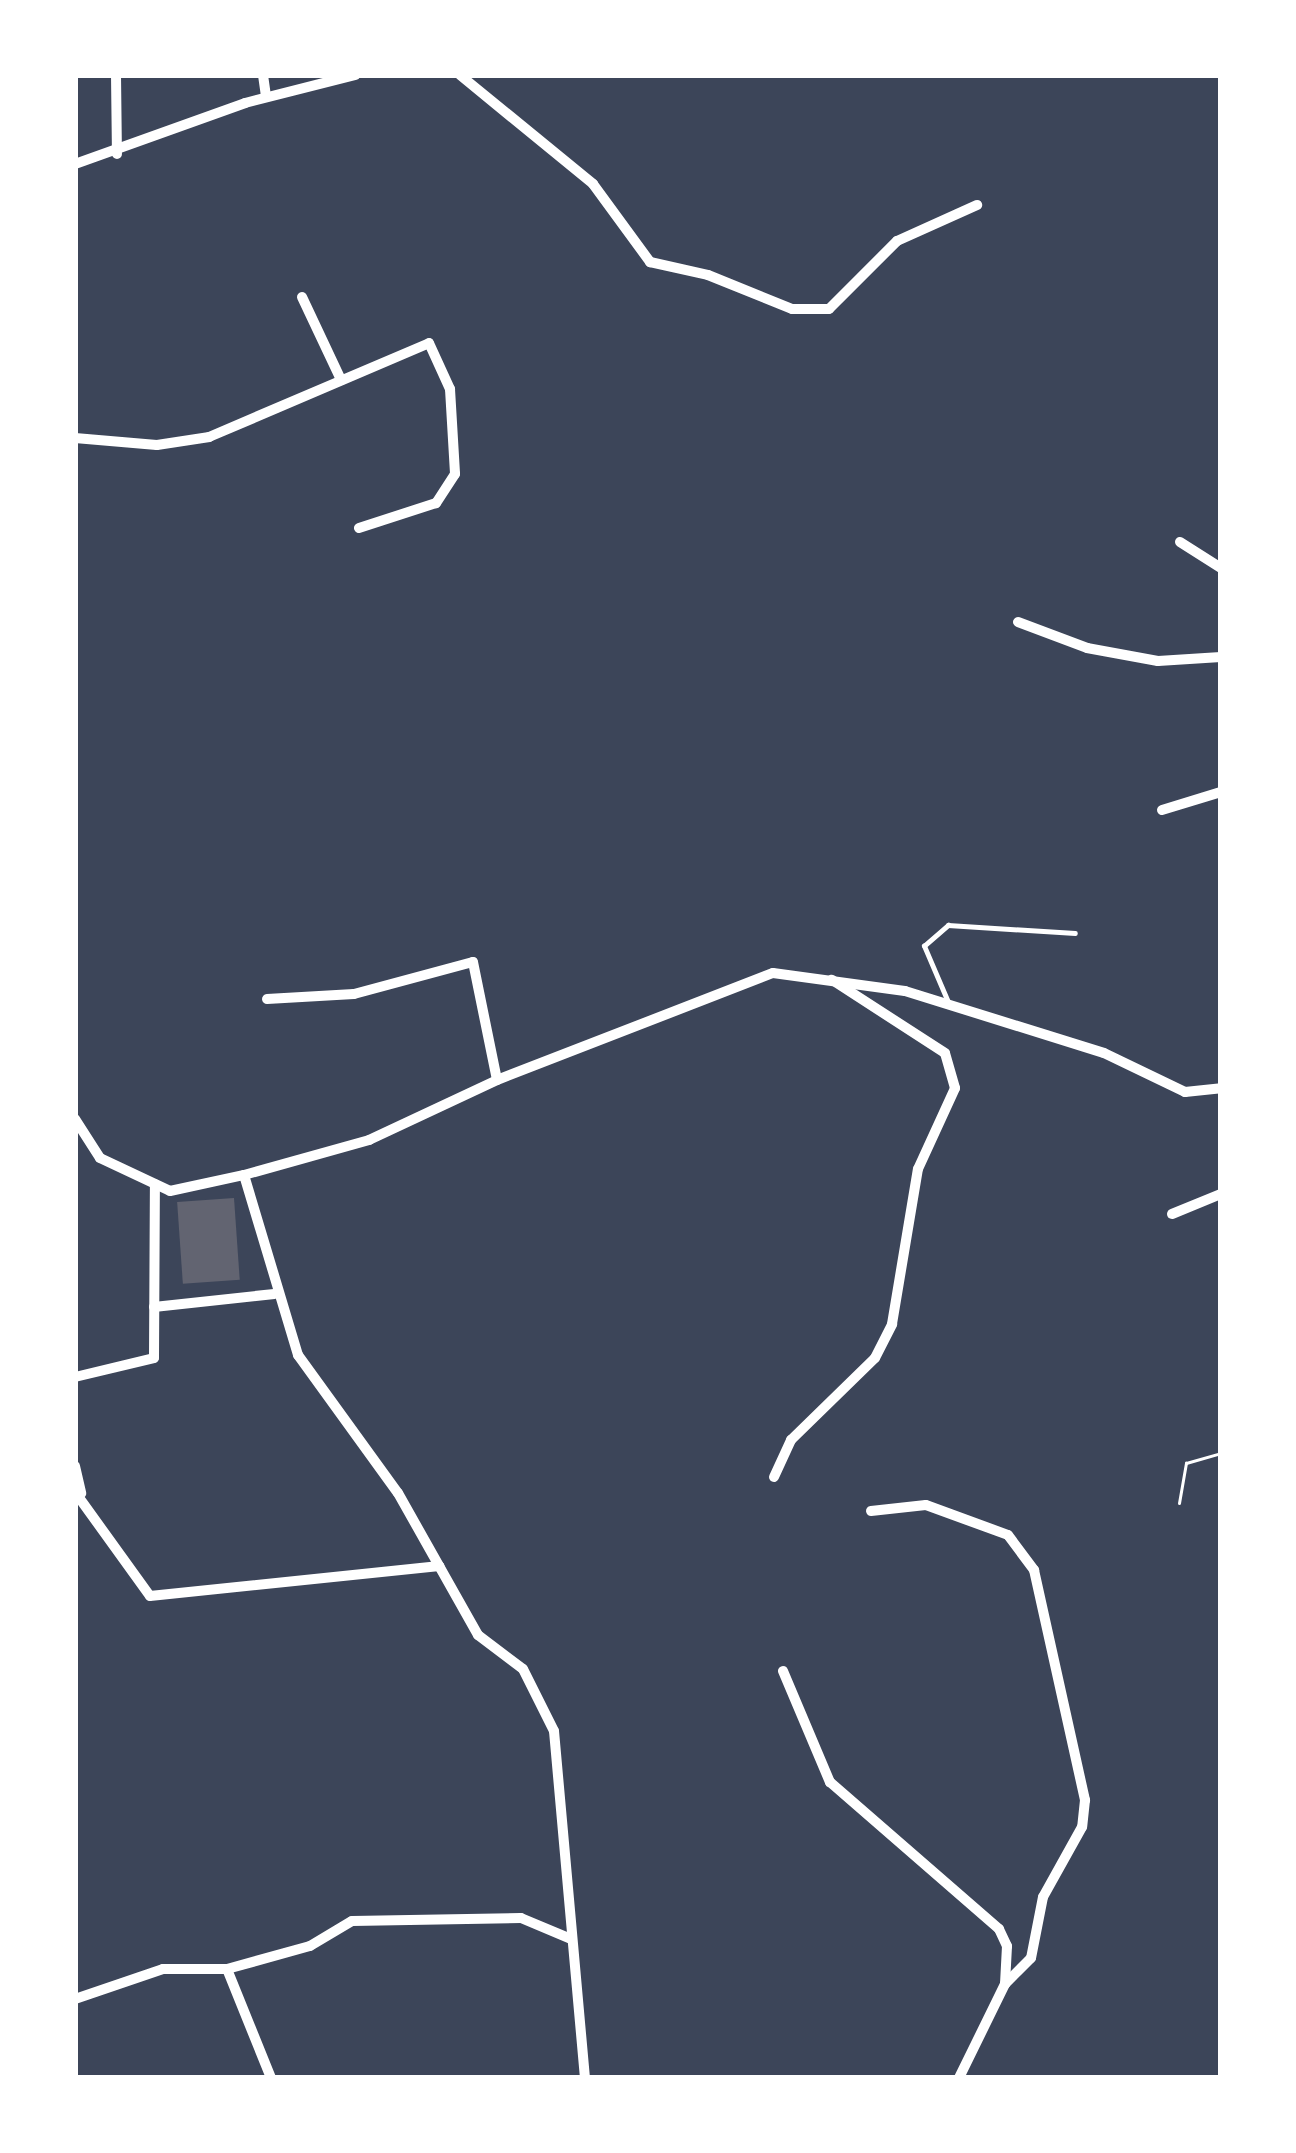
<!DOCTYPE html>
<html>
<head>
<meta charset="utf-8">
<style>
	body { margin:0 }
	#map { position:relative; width:1296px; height:2153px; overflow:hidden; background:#2d3142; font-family:"PT Sans Narrow",sans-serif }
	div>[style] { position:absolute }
	.green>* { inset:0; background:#3c4559; transform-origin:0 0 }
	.building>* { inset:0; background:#626471; transform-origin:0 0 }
	.path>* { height:3px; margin:-1.5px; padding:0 1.5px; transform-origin:1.5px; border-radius:1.5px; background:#fff }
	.service>* { height:4.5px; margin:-2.25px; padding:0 2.25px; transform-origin:2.25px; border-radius:2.25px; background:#fff }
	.minor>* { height:10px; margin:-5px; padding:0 5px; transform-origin:5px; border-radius:5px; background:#fff }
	span { translate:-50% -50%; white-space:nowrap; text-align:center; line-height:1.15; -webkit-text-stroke:10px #fff; paint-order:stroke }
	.frame { position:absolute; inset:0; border:78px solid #fff; pointer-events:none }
</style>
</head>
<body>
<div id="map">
	<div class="green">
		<div style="left:75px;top:75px;width:1146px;height:2003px"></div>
	</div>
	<div class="building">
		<div style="left:234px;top:1198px;width:82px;height:57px;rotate:86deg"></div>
	</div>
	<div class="path">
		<div style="left:1179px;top:1503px;width:41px;rotate:-80.1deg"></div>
		<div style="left:1186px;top:1463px;width:36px;rotate:-16deg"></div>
	</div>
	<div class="service">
		<div style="left:948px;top:1002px;width:61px;rotate:-113.2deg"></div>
		<div style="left:924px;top:946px;width:32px;rotate:-41deg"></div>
		<div style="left:948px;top:925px;width:127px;rotate:3.6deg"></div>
	</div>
	<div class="minor">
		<div style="left:116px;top:75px;width:79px;rotate:89.3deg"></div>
		<div style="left:263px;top:75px;width:22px;rotate:82deg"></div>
		<div style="left:460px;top:75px;width:172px;rotate:39.3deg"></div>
		<div style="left:593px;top:184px;width:97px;rotate:53.8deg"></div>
		<div style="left:650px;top:262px;width:59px;rotate:12.6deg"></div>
		<div style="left:708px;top:275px;width:91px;rotate:22deg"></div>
		<div style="left:792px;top:309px;width:37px"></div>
		<div style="left:829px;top:309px;width:96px;rotate:-45deg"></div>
		<div style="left:897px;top:241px;width:88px;rotate:-24.2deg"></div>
		<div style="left:75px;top:164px;width:181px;rotate:-19.7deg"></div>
		<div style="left:245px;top:103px;width:114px;rotate:-14.3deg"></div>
		<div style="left:302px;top:297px;width:92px;rotate:64.8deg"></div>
		<div style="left:75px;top:438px;width:82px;rotate:4.9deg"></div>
		<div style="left:157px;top:445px;width:53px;rotate:-8.7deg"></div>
		<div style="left:209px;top:437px;width:239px;rotate:-23.1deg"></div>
		<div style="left:429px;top:343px;width:51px;rotate:65.5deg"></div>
		<div style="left:450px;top:389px;width:85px;rotate:86.6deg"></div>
		<div style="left:455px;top:474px;width:35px;rotate:123deg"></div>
		<div style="left:436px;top:503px;width:81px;rotate:162deg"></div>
		<div style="left:1180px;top:542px;width:49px;rotate:32.4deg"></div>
		<div style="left:1018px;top:622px;width:74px;rotate:20.6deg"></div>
		<div style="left:1087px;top:648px;width:72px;rotate:10.4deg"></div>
		<div style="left:1158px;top:661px;width:63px;rotate:-3.6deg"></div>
		<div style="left:1162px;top:810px;width:62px;rotate:-17deg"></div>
		<div style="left:267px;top:999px;width:87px;rotate:-3.3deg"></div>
		<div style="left:354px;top:994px;width:123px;rotate:-15.1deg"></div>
		<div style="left:473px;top:962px;width:120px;rotate:78.5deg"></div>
		<div style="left:75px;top:1119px;width:46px;rotate:57.3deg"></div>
		<div style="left:100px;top:1158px;width:77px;rotate:25.2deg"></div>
		<div style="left:170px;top:1191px;width:76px;rotate:-12.2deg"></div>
		<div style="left:244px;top:1175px;width:188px;rotate:73.3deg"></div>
		<div style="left:298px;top:1355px;width:170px;rotate:54.1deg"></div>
		<div style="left:398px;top:1493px;width:163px;rotate:60.6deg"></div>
		<div style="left:478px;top:1635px;width:56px;rotate:37.1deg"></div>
		<div style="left:523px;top:1669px;width:69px;rotate:63.4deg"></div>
		<div style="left:554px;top:1731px;width:348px;rotate:84.9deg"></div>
		<div style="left:244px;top:1175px;width:130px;rotate:-15.6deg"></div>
		<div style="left:369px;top:1140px;width:141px;rotate:-25.1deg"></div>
		<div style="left:497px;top:1080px;width:296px;rotate:-21.2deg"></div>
		<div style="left:773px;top:973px;width:133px;rotate:7.8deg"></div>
		<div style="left:905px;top:991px;width:208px;rotate:17.3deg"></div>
		<div style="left:1104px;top:1053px;width:90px;rotate:25.7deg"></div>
		<div style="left:1185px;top:1092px;width:36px;rotate:-6deg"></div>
		<div style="left:1172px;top:1214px;width:53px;rotate:-22.2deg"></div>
		<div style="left:154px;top:1307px;width:121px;rotate:-6.2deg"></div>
		<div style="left:75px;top:1377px;width:81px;rotate:-13.5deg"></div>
		<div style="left:154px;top:1358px;width:174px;rotate:-89.7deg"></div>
		<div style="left:75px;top:1466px;width:28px;rotate:77deg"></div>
		<div style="left:774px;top:1477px;width:41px;rotate:-65.3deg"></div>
		<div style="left:791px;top:1440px;width:117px;rotate:-44.3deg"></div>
		<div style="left:875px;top:1358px;width:38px;rotate:-63deg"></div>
		<div style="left:892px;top:1324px;width:157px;rotate:-80.5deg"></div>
		<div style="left:918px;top:1169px;width:89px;rotate:-65.4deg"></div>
		<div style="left:955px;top:1088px;width:36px;rotate:-106deg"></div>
		<div style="left:945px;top:1053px;width:135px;rotate:-147.1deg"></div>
		<div style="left:75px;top:1492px;width:128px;rotate:54.2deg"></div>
		<div style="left:150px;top:1596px;width:291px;rotate:-5.9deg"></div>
		<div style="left:871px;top:1511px;width:55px;rotate:-6.2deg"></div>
		<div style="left:926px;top:1505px;width:87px;rotate:20.1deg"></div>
		<div style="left:1008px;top:1535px;width:44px;rotate:53.4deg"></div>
		<div style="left:1034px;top:1570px;width:236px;rotate:77.5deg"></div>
		<div style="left:1085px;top:1800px;width:27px;rotate:96deg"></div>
		<div style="left:1082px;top:1827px;width:80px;rotate:119.1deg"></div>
		<div style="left:1043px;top:1897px;width:62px;rotate:101.1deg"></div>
		<div style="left:1031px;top:1958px;width:37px;rotate:135deg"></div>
		<div style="left:783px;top:1671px;width:121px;rotate:67.1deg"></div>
		<div style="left:830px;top:1782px;width:224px;rotate:41deg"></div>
		<div style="left:999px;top:1929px;width:19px;rotate:65deg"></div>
		<div style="left:1007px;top:1946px;width:38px;rotate:93deg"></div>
		<div style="left:1005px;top:1984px;width:105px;rotate:116.1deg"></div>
		<div style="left:227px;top:1969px;width:86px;rotate:-15.5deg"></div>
		<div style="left:310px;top:1946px;width:49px;rotate:-30.8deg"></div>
		<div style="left:352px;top:1921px;width:169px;rotate:-1deg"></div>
		<div style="left:521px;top:1918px;width:54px;rotate:22.8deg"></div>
		<div style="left:75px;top:1999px;width:93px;rotate:-18.8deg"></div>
		<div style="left:163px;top:1969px;width:64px"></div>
		<div style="left:227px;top:1969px;width:118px;rotate:68deg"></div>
	</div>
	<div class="frame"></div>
</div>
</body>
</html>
